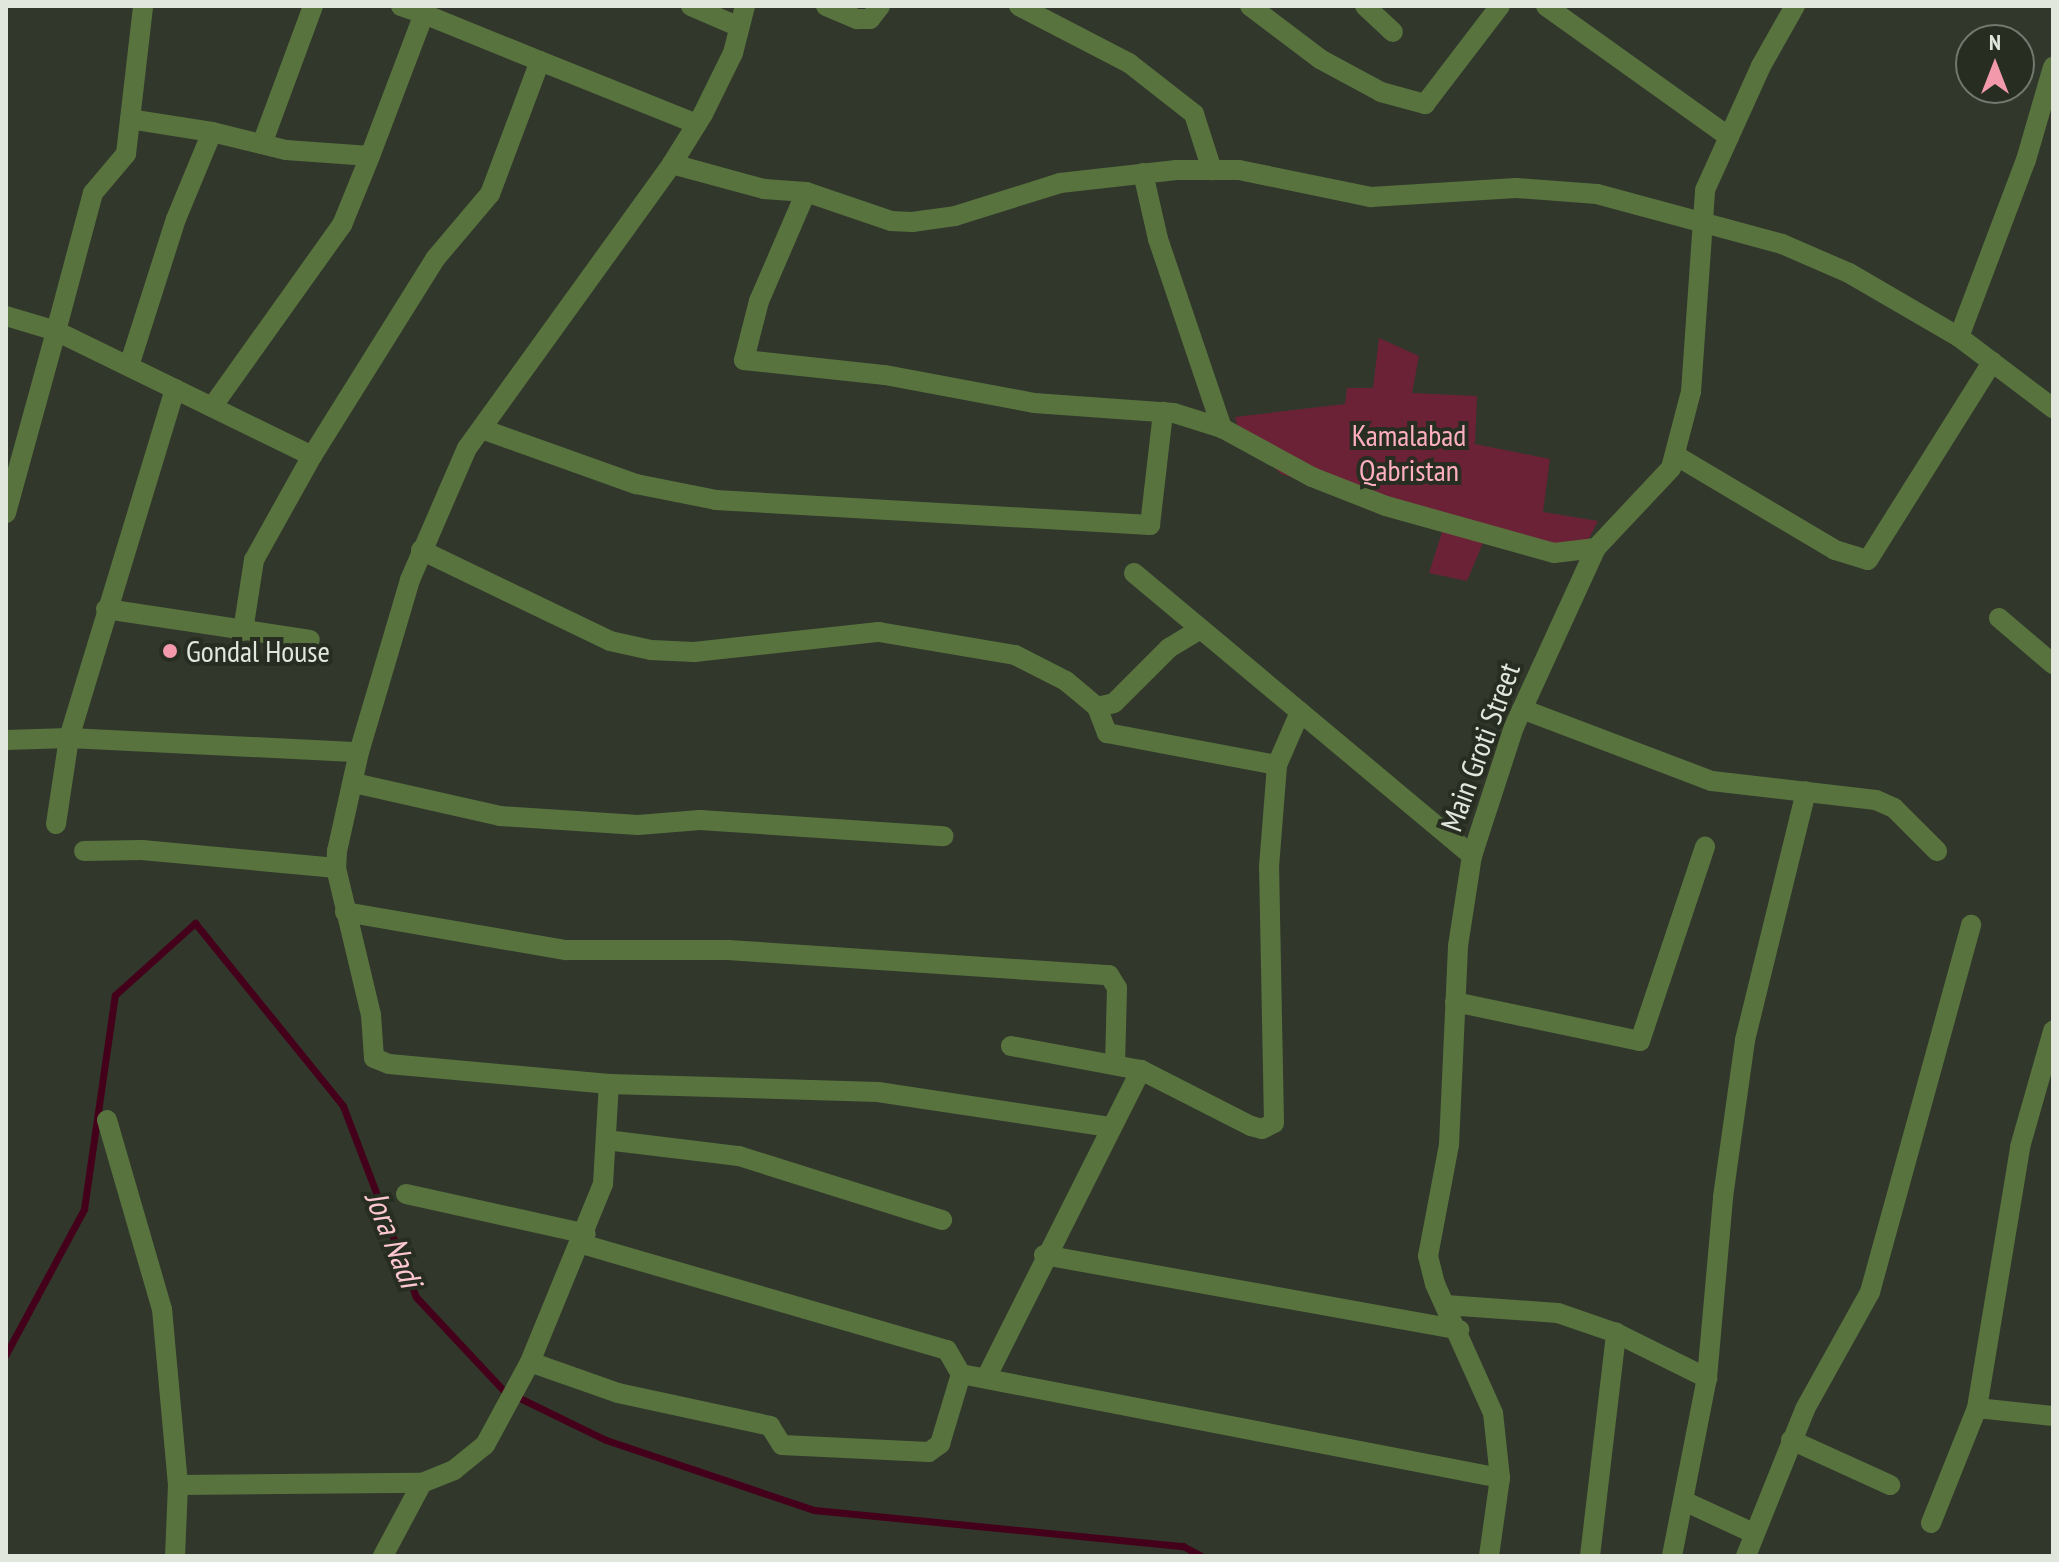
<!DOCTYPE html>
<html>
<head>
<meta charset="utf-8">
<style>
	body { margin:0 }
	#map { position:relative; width:2059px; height:1562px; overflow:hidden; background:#31382b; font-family:"PT Sans Narrow",sans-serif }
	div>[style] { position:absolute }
	.green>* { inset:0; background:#6b2237 }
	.stream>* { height:7px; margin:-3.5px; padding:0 3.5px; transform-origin:3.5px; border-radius:3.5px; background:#44001a }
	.street>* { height:20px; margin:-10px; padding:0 10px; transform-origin:10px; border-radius:10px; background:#59733f }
	.dots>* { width:22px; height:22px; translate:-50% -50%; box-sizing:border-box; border:4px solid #272e21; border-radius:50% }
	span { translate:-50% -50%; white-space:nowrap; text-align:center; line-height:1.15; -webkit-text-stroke:8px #272e21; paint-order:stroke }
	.park-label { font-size:30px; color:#feb0c0 }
	.poi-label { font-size:30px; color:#e2e7de }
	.left { translate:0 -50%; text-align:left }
	.street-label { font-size:30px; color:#e2e7de }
	.water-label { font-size:32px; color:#fdc8d1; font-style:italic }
	.frame { position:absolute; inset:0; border:8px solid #e2e7de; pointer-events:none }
	.north { position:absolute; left:1955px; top:24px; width:80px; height:80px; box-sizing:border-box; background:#272e21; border:2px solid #72786d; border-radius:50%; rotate:0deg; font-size:22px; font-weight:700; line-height:32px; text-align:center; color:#e2e7de }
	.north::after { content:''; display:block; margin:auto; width:28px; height:36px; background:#f29aac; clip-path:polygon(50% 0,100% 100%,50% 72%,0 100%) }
</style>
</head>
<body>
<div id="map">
	<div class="green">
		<div style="clip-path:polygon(1379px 338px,1419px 356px,1412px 393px,1477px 396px,1475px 444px,1550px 459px,1543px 512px,1598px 521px,1583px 550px,1485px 538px,1467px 581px,1429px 573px,1444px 526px,1281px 474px,1240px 435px,1235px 417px,1345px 404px,1347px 388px,1373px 388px)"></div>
	</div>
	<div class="stream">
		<div style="left:6px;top:1354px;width:165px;rotate:-61.7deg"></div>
		<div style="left:84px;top:1209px;width:216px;rotate:-81.8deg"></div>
		<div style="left:115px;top:995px;width:108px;rotate:-42deg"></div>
		<div style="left:195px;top:923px;width:235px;rotate:51deg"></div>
		<div style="left:343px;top:1106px;width:204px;rotate:69.1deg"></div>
		<div style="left:416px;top:1297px;width:127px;rotate:46.9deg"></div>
		<div style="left:503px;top:1390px;width:114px;rotate:25.9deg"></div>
		<div style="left:606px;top:1440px;width:219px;rotate:18.6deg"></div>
		<div style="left:814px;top:1510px;width:371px;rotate:5.6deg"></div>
		<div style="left:1183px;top:1546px;width:21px;rotate:29deg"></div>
	</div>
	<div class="street">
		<div style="left:401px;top:6px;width:24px;rotate:19deg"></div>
		<div style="left:691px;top:6px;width:50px;rotate:23.5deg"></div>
		<div style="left:745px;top:6px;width:49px;rotate:104.3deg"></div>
		<div style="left:733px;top:53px;width:68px;rotate:116.2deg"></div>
		<div style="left:703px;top:114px;width:59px;rotate:121.8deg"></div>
		<div style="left:672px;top:164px;width:350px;rotate:125.8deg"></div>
		<div style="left:467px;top:448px;width:144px;rotate:113.4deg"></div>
		<div style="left:410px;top:580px;width:179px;rotate:106.5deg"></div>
		<div style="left:359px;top:752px;width:101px;rotate:102.5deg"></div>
		<div style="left:337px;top:851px;width:17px;rotate:93deg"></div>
		<div style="left:336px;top:868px;width:151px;rotate:76.6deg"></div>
		<div style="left:371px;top:1015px;width:43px;rotate:86deg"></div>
		<div style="left:374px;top:1058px;width:16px;rotate:22deg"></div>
		<div style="left:389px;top:1064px;width:221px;rotate:5.2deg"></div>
		<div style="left:609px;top:1084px;width:269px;rotate:1.7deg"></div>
		<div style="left:878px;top:1092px;width:234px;rotate:8.6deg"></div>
		<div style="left:826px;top:6px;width:34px;rotate:23deg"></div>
		<div style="left:857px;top:19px;width:13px"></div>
		<div style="left:870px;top:19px;width:16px;rotate:-52deg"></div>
		<div style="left:1019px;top:6px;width:124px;rotate:27.4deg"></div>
		<div style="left:1129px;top:63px;width:83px;rotate:38.1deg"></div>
		<div style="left:1194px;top:114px;width:59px;rotate:72.2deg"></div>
		<div style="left:1250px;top:6px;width:88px;rotate:37.1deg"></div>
		<div style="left:1320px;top:59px;width:69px;rotate:28.4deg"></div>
		<div style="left:1381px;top:92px;width:46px;rotate:15.3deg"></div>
		<div style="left:1425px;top:104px;width:123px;rotate:-52.6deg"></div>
		<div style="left:1365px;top:6px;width:38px;rotate:43deg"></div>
		<div style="left:1546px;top:6px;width:225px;rotate:35.6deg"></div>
		<div style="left:212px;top:132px;width:76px;rotate:13.7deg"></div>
		<div style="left:286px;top:150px;width:84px;rotate:4.1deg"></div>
		<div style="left:370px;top:156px;width:152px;rotate:-69.2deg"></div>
		<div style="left:424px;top:14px;width:125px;rotate:22.1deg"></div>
		<div style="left:262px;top:144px;width:147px;rotate:-69.7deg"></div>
		<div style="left:672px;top:164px;width:95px;rotate:15.2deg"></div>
		<div style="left:764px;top:189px;width:42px;rotate:4.1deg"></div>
		<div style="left:806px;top:192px;width:90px;rotate:18.8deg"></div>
		<div style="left:891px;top:221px;width:21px;rotate:3deg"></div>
		<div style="left:912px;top:222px;width:43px;rotate:-7.9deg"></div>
		<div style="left:955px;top:216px;width:110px;rotate:-17.4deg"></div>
		<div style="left:1060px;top:183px;width:117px;rotate:-6.4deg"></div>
		<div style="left:1176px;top:170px;width:63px"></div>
		<div style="left:1239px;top:170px;width:135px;rotate:11.6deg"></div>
		<div style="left:1371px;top:197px;width:145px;rotate:-3.6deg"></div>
		<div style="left:1516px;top:188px;width:81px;rotate:4.2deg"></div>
		<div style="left:1597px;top:194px;width:192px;rotate:15.1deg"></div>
		<div style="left:1782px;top:244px;width:73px;rotate:23.4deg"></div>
		<div style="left:1849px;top:273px;width:127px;rotate:30.2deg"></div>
		<div style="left:1959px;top:337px;width:118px;rotate:37.1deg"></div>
		<div style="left:1143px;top:173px;width:68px;rotate:77.2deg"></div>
		<div style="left:1158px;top:239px;width:200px;rotate:71.3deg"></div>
		<div style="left:806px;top:192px;width:119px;rotate:113.3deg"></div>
		<div style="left:759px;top:301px;width:61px;rotate:104.3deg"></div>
		<div style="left:744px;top:360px;width:142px;rotate:6.1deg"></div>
		<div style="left:885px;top:375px;width:152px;rotate:10.6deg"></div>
		<div style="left:1034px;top:403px;width:140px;rotate:4.1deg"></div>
		<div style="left:1174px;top:413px;width:50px;rotate:17.4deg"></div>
		<div style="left:1222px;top:428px;width:102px;rotate:28.6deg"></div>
		<div style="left:1312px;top:477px;width:79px;rotate:21.4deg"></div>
		<div style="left:1386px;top:506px;width:174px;rotate:15.6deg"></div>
		<div style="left:1554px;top:553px;width:42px;rotate:-6.8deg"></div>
		<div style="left:6px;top:316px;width:52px;rotate:16.7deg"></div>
		<div style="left:56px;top:331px;width:143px;rotate:-75deg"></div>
		<div style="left:93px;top:193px;width:51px;rotate:-49.8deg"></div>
		<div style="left:126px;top:154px;width:149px;rotate:-83.4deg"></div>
		<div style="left:1959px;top:337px;width:189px;rotate:-69.3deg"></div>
		<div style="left:2026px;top:160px;width:97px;rotate:-73.8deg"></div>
		<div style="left:129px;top:366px;width:154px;rotate:-72.3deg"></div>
		<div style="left:176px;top:219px;width:94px;rotate:-67.5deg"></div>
		<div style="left:212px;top:132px;width:83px;rotate:-171deg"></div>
		<div style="left:212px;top:407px;width:224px;rotate:-54.5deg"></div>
		<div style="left:342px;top:225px;width:74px;rotate:-67.9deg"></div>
		<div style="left:482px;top:429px;width:164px;rotate:19.7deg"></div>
		<div style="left:636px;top:484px;width:82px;rotate:11.3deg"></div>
		<div style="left:716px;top:500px;width:435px;rotate:3.3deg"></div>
		<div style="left:1150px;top:525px;width:114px;rotate:-83.4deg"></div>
		<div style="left:1675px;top:455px;width:186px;rotate:30.7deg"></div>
		<div style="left:1835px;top:550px;width:34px;rotate:17deg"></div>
		<div style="left:1868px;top:560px;width:234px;rotate:-57.9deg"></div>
		<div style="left:6px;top:513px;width:189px;rotate:-74.6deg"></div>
		<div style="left:56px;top:331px;width:285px;rotate:26deg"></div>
		<div style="left:312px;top:456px;width:232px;rotate:-58deg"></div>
		<div style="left:435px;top:259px;width:85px;rotate:-49.8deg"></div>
		<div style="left:490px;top:194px;width:142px;rotate:-69.4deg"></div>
		<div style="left:540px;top:61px;width:169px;rotate:21.9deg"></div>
		<div style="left:421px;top:550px;width:210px;rotate:25.7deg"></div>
		<div style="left:610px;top:641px;width:42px;rotate:12.4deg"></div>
		<div style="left:651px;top:650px;width:43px;rotate:2.7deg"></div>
		<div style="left:694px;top:652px;width:186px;rotate:-6.2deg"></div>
		<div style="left:879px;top:632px;width:138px;rotate:9.6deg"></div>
		<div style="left:1015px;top:655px;width:57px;rotate:27deg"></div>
		<div style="left:1066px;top:681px;width:40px;rotate:40deg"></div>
		<div style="left:1097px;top:707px;width:28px;rotate:69deg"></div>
		<div style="left:1107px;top:733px;width:173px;rotate:10.7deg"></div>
		<div style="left:1134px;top:573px;width:441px;rotate:39.9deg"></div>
		<div style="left:106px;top:609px;width:206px;rotate:8.6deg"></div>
		<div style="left:1999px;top:618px;width:71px;rotate:40.4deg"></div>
		<div style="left:243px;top:631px;width:72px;rotate:-81.2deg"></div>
		<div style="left:254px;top:560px;width:119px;rotate:-60.9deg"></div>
		<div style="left:1097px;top:707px;width:17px;rotate:-13deg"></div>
		<div style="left:1114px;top:703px;width:78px;rotate:-45deg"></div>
		<div style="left:1169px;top:648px;width:37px;rotate:-31deg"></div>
		<div style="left:1522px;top:709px;width:203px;rotate:20.8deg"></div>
		<div style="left:1712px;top:781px;width:165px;rotate:6.6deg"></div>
		<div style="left:1876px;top:800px;width:20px;rotate:24deg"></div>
		<div style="left:1894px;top:808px;width:61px;rotate:45deg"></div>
		<div style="left:6px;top:740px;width:63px;rotate:-1.8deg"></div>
		<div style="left:69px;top:738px;width:290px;rotate:2.8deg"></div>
		<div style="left:354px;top:783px;width:150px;rotate:12.7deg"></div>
		<div style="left:500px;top:816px;width:138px;rotate:3.7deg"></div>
		<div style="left:638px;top:825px;width:62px;rotate:-4.6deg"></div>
		<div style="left:700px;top:820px;width:244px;rotate:3.8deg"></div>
		<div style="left:56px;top:824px;width:87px;rotate:-81.4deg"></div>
		<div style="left:69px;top:738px;width:365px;rotate:-73.1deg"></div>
		<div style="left:84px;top:851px;width:58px;rotate:-1deg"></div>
		<div style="left:142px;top:850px;width:195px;rotate:5.3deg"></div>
		<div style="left:345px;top:912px;width:224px;rotate:9.8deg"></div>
		<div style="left:566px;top:950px;width:162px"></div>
		<div style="left:728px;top:950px;width:382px;rotate:3.8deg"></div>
		<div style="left:1109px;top:975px;width:15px;rotate:58deg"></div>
		<div style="left:1117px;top:988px;width:77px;rotate:91.5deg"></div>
		<div style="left:1455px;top:1002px;width:189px;rotate:11.9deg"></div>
		<div style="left:1640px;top:1041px;width:205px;rotate:-71.5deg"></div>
		<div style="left:1011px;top:1046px;width:132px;rotate:10.5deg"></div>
		<div style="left:1141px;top:1070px;width:123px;rotate:27deg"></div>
		<div style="left:1251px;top:1126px;width:11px;rotate:15deg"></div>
		<div style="left:1262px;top:1129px;width:13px;rotate:-27deg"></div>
		<div style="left:1274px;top:1123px;width:256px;rotate:-91.1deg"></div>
		<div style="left:1269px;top:867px;width:102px;rotate:-85.5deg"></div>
		<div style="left:1277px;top:765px;width:58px;rotate:-66.5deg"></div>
		<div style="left:107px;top:1120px;width:197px;rotate:73.8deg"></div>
		<div style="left:162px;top:1309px;width:177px;rotate:84.8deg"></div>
		<div style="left:178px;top:1485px;width:71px;rotate:92.4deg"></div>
		<div style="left:606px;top:1140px;width:134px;rotate:6.9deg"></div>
		<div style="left:739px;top:1156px;width:213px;rotate:17.5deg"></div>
		<div style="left:406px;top:1194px;width:184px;rotate:12.5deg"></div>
		<div style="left:582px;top:1244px;width:380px;rotate:16.2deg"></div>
		<div style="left:947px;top:1350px;width:28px;rotate:60deg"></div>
		<div style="left:961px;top:1374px;width:549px;rotate:10.92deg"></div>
		<div style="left:1044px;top:1255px;width:422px;rotate:10.2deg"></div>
		<div style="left:1446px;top:1305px;width:112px;rotate:4.1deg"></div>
		<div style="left:1558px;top:1313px;width:61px;rotate:19deg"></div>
		<div style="left:1616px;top:1333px;width:102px;rotate:26.3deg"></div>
		<div style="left:530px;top:1362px;width:93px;rotate:19.4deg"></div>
		<div style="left:618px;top:1393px;width:156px;rotate:12.2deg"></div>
		<div style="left:770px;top:1426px;width:22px;rotate:58deg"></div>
		<div style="left:782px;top:1445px;width:147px;rotate:2.7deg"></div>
		<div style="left:929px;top:1452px;width:14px;rotate:-36deg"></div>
		<div style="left:940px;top:1444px;width:73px;rotate:-73.3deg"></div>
		<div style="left:986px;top:1378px;width:345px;rotate:-63.3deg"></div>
		<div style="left:1977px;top:1408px;width:76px;rotate:6deg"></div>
		<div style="left:1791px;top:1440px;width:109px;rotate:24.4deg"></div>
		<div style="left:178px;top:1485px;width:244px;rotate:-0.5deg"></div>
		<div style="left:1686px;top:1502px;width:72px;rotate:24.8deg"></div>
		<div style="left:1931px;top:1523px;width:124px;rotate:-68.2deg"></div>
		<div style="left:1977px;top:1408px;width:265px;rotate:-80.6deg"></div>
		<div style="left:2020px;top:1147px;width:121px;rotate:-74.1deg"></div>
		<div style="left:383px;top:1556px;width:83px;rotate:-61.9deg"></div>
		<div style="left:422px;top:1483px;width:35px;rotate:-22deg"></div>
		<div style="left:454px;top:1470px;width:40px;rotate:-39deg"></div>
		<div style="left:485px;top:1445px;width:94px;rotate:-61.5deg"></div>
		<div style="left:530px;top:1362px;width:192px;rotate:-67.7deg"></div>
		<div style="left:603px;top:1184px;width:100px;rotate:-86.6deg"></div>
		<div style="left:1489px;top:1556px;width:79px;rotate:-82deg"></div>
		<div style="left:1500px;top:1478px;width:65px;rotate:-96.1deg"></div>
		<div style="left:1493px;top:1413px;width:141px;rotate:-114.2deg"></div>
		<div style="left:1435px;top:1284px;width:29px;rotate:-104deg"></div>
		<div style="left:1428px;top:1256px;width:113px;rotate:-79.3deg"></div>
		<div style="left:1449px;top:1145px;width:199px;rotate:-87.4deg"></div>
		<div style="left:1458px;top:946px;width:91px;rotate:-81.2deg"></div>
		<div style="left:1472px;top:856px;width:136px;rotate:-72deg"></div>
		<div style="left:1514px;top:727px;width:197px;rotate:-65.4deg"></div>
		<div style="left:1596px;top:548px;width:110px;rotate:-46.8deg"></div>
		<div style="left:1671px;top:468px;width:79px;rotate:-75.3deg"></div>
		<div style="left:1691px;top:392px;width:202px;rotate:-86deg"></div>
		<div style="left:1705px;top:190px;width:136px;rotate:-65.7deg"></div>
		<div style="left:1761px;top:66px;width:69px;rotate:-60.5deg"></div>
		<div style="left:1590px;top:1556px;width:225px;rotate:-83.3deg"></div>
		<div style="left:1672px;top:1556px;width:181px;rotate:-78.9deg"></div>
		<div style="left:1707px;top:1378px;width:182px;rotate:-84.9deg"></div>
		<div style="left:1723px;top:1197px;width:159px;rotate:-82deg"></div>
		<div style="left:1745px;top:1040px;width:256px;rotate:-76.2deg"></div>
		<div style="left:1746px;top:1556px;width:158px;rotate:-68.1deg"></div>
		<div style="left:1805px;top:1409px;width:134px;rotate:-60.9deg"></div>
		<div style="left:1870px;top:1292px;width:381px;rotate:-74.6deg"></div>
	</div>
	<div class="dots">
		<div style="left:170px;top:651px;background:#f29aac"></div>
	</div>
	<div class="park-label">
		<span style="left:1409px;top:452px">Kamalabad<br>Qabristan</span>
	</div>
	<div class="poi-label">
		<span class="left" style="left:186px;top:651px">Gondal House</span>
	</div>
	<div class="street-label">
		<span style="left:1480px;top:747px;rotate:-70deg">Main Groti Street</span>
	</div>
	<div class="water-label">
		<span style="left:394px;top:1239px;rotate:68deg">Jora Nadi</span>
	</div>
	<div class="frame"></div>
	<div class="north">N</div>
</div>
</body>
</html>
